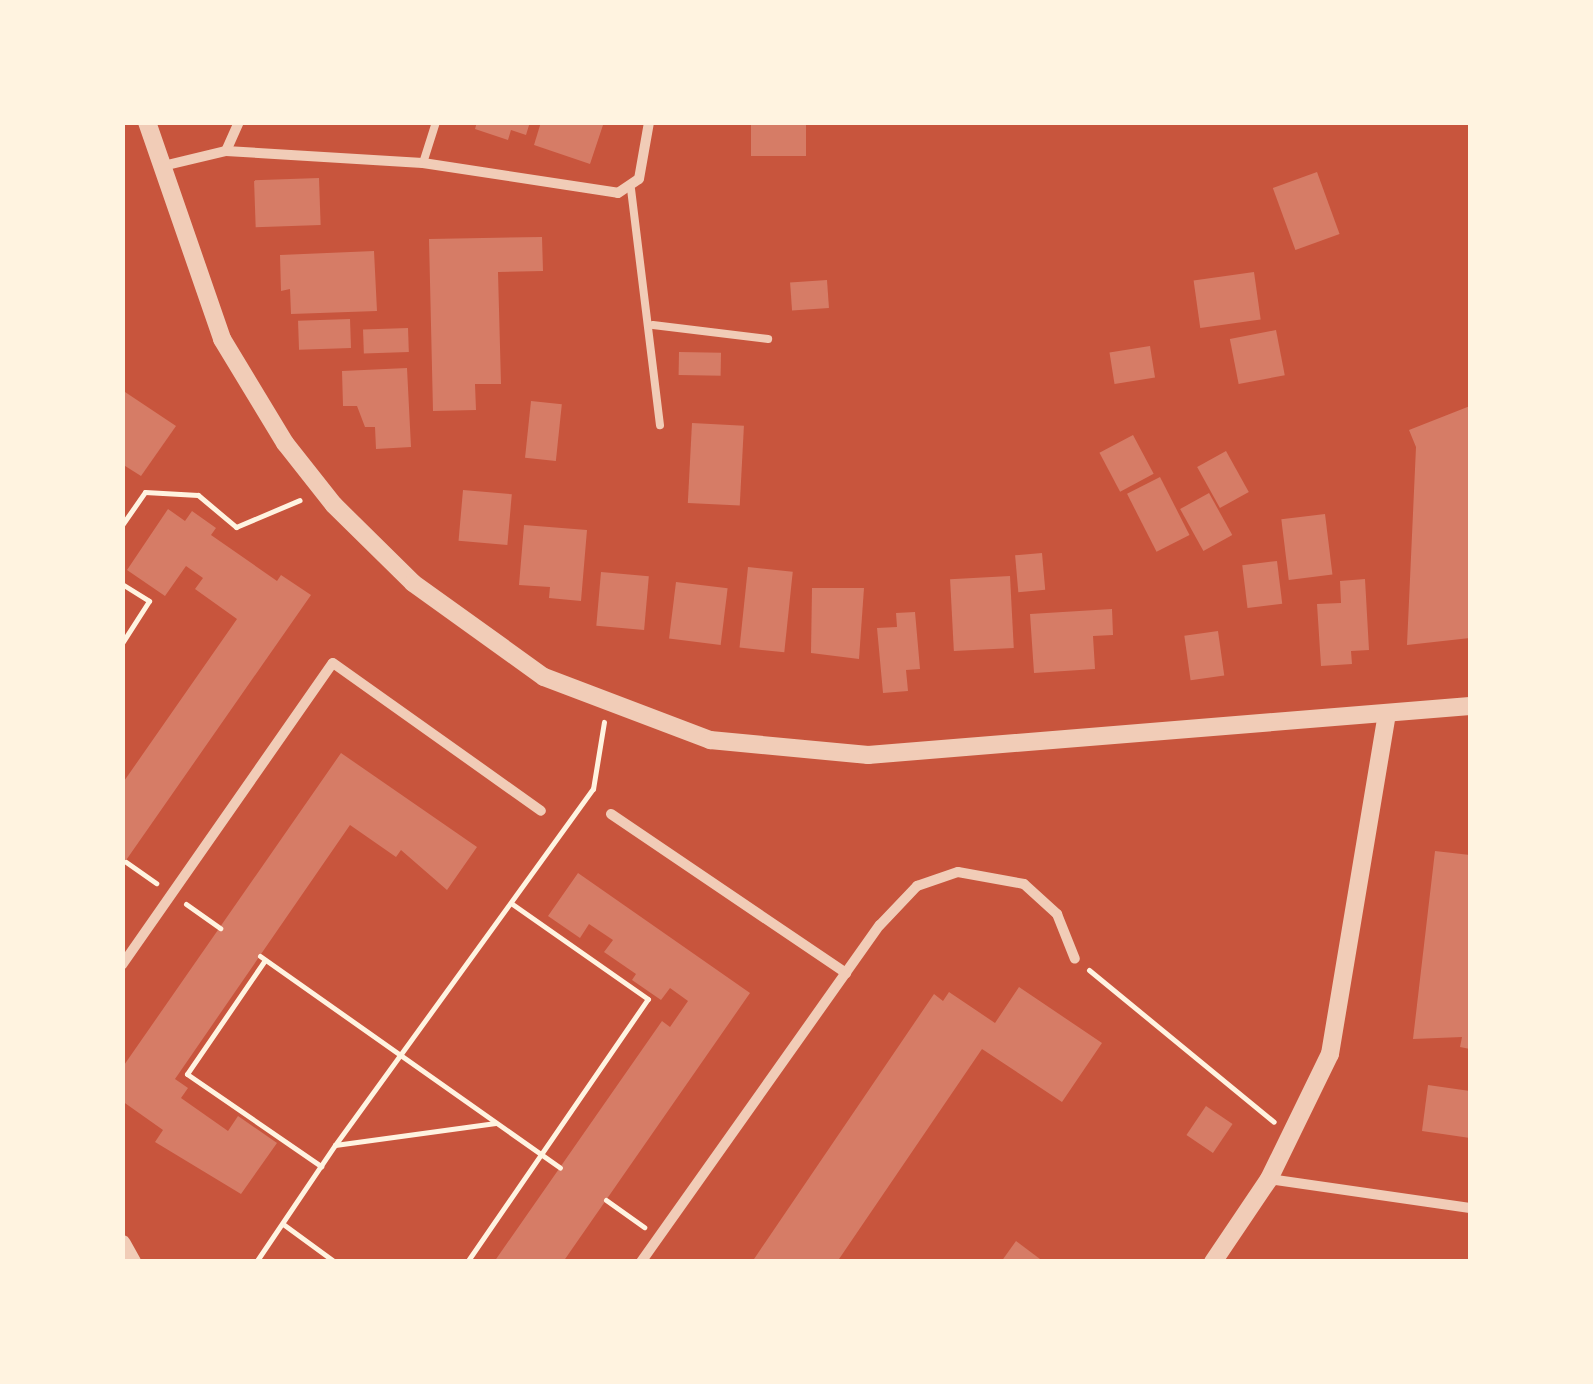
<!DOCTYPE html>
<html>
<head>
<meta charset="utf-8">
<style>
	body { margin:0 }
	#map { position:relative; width:1593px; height:1384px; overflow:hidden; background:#c8553d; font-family:"DejaVu Sans",sans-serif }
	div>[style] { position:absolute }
	.building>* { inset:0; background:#d67c66; transform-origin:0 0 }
	.path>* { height:5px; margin:-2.5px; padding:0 2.5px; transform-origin:2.5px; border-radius:2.5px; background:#fff3e0 }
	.service>* { height:8px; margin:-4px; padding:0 4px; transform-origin:4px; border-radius:4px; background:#f1ccb7 }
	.minor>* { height:10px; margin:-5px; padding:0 5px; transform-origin:5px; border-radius:5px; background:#f1ccb7 }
	.tertiary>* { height:18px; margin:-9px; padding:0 9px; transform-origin:9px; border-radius:9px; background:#f1ccb7 }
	span { translate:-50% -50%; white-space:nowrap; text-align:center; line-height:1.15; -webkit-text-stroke:8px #fff3e0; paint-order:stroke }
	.frame { position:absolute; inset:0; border:125px solid #fff3e0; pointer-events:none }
</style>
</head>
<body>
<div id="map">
	<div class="building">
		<div style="clip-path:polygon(477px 122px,530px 122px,526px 135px,511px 130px,508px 140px,475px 129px)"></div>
		<div style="clip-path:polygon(541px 122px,604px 122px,590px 164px,534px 145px)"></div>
		<div style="left:751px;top:122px;width:55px;height:34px"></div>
		<div style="left:1317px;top:172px;width:66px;height:47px;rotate:70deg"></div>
		<div style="left:319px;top:178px;width:47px;height:65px;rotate:88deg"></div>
		<div style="clip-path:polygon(542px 237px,543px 271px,498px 272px,501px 384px,475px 384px,476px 410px,433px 411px,429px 239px)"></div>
		<div style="clip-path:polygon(374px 251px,377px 311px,291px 314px,290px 289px,281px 291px,280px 255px)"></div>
		<div style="left:1254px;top:272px;width:48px;height:61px;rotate:82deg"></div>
		<div style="left:827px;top:280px;width:28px;height:37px;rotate:86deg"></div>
		<div style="left:350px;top:319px;width:29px;height:52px;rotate:88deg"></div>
		<div style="left:408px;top:328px;width:24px;height:45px;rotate:88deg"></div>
		<div style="left:1276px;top:330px;width:46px;height:47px;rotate:79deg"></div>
		<div style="left:1150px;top:346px;width:32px;height:41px;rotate:81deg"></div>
		<div style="left:679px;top:352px;width:42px;height:23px;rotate:1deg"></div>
		<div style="clip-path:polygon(407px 368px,411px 447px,376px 449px,375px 427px,365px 427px,357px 406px,343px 406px,342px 371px)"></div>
		<div style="clip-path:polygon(122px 390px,176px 426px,141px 476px,122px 464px)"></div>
		<div style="left:531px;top:401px;width:31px;height:57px;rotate:6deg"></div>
		<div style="clip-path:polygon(1470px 406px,1470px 638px,1407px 645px,1416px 447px,1409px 430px)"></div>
		<div style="left:692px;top:423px;width:52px;height:80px;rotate:3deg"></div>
		<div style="left:1133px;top:435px;width:44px;height:38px;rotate:62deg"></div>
		<div style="left:1226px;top:451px;width:47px;height:33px;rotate:61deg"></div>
		<div style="left:1160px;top:477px;width:65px;height:37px;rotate:63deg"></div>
		<div style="left:463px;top:490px;width:49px;height:51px;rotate:5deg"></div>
		<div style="left:1209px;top:493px;width:48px;height:33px;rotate:61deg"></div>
		<div style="clip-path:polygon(168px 509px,185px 521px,192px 511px,216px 528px,211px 535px,277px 581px,281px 575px,311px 595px,122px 866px,122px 784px,237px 619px,195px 589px,203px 578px,186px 566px,165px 596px,127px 570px)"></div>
		<div style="left:1325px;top:514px;width:61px;height:44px;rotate:83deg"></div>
		<div style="clip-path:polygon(524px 525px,587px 530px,581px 601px,549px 598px,550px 587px,519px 585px)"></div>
		<div style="left:1042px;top:553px;width:37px;height:27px;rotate:85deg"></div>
		<div style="left:1277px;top:561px;width:43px;height:35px;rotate:83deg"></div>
		<div style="left:748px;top:567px;width:45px;height:81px;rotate:6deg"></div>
		<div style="left:601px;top:572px;width:48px;height:54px;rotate:5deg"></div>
		<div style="left:1010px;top:576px;width:72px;height:60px;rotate:87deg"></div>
		<div style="clip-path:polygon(1365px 579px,1369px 650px,1351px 651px,1352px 664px,1321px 666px,1317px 604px,1341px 603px,1340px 581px)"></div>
		<div style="left:676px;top:582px;width:52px;height:57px;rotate:7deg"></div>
		<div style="clip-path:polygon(812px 588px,864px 588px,859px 659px,811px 653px)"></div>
		<div style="clip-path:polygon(1112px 609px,1113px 635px,1093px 636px,1095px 669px,1034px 673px,1030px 614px)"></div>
		<div style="clip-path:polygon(915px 612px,920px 669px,906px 670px,908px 691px,883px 693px,877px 628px,897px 627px,896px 613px)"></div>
		<div style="left:1218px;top:631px;width:45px;height:34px;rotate:82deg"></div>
		<div style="clip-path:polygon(341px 753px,477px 847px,447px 890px,401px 850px,396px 857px,350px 825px,175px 1079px,188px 1088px,181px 1098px,228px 1131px,238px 1116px,277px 1143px,241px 1194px,155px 1142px,163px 1130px,122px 1101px,122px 1068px)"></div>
		<div style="clip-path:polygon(1435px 851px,1470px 855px,1470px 1049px,1460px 1047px,1462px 1037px,1413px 1039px)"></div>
		<div style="clip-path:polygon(578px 873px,750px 993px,563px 1262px,494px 1262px,662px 1021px,670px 1027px,688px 1001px,670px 988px,661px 1000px,632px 980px,636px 974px,604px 952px,613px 940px,589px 924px,580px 938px,548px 916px)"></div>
		<div style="clip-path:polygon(1019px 987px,1102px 1043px,1062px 1102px,982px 1049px,837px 1262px,752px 1262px,934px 994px,943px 1001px,949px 992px,995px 1023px)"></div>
		<div style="clip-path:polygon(1428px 1085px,1470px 1091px,1470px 1138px,1422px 1131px)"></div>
		<div style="left:1206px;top:1106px;width:32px;height:35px;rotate:34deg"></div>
		<div style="clip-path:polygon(1016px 1241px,1044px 1262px,1001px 1262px)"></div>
	</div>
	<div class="path">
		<div style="left:122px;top:525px;width:40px;rotate:-55.1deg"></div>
		<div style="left:145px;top:492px;width:53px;rotate:3.2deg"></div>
		<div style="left:198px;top:495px;width:50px;rotate:40.1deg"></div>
		<div style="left:236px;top:527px;width:69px;rotate:-22.9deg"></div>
		<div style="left:122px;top:584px;width:32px;rotate:32deg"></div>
		<div style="left:149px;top:601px;width:50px;rotate:122.7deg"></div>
		<div style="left:126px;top:862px;width:37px;rotate:35deg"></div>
		<div style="left:186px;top:904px;width:42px;rotate:35.2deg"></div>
		<div style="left:260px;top:956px;width:367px;rotate:35.2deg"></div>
		<div style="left:265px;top:960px;width:138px;rotate:124.4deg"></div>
		<div style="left:187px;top:1074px;width:163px;rotate:34.5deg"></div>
		<div style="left:1089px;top:970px;width:239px;rotate:39.4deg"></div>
		<div style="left:335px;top:1145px;width:440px;rotate:-54.1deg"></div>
		<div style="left:593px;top:789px;width:68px;rotate:-80.7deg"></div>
		<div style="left:606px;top:1200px;width:47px;rotate:35.4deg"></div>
		<div style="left:283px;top:1224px;width:64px;rotate:36.2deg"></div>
		<div style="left:256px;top:1262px;width:141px;rotate:-56deg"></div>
		<div style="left:335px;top:1145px;width:162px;rotate:-7.8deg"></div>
		<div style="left:467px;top:1262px;width:319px;rotate:-55.5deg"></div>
		<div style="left:648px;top:999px;width:167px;rotate:-145deg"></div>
	</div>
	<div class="service">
		<div style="left:423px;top:163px;width:43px;rotate:-72.4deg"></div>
		<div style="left:631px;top:189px;width:238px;rotate:83deg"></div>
		<div style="left:653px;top:325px;width:116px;rotate:6.9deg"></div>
	</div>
	<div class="minor">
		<div style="left:226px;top:151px;width:32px;rotate:-66deg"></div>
		<div style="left:163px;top:166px;width:65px;rotate:-13.4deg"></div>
		<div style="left:226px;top:151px;width:197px;rotate:3.5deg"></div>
		<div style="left:423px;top:163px;width:197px;rotate:8.7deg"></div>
		<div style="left:618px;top:193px;width:25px;rotate:-34deg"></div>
		<div style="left:639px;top:179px;width:58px;rotate:-80deg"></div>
		<div style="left:611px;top:814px;width:284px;rotate:34.1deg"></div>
		<div style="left:122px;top:965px;width:368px;rotate:-55.1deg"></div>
		<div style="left:333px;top:663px;width:255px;rotate:35.4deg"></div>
		<div style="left:1269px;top:1179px;width:203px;rotate:8.2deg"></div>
		<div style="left:641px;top:1262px;width:413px;rotate:-54.7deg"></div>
		<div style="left:880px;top:925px;width:54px;rotate:-46.5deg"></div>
		<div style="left:917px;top:886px;width:43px;rotate:-18.9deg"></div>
		<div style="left:958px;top:872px;width:67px;rotate:10.3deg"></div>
		<div style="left:1024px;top:884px;width:45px;rotate:42.3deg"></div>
		<div style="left:1057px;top:914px;width:48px;rotate:68.2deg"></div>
	</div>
	<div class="tertiary">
		<div style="left:147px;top:122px;width:230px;rotate:70.9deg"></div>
		<div style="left:222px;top:339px;width:122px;rotate:58.8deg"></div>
		<div style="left:285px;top:443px;width:79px;rotate:51.7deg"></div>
		<div style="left:334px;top:505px;width:111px;rotate:44.6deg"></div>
		<div style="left:413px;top:583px;width:161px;rotate:35.7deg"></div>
		<div style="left:544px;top:677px;width:178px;rotate:20.8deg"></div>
		<div style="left:710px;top:740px;width:159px;rotate:5.4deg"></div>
		<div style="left:868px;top:755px;width:604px;rotate:-4.65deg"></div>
		<div style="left:122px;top:1244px;width:21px;rotate:61deg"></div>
		<div style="left:1213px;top:1262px;width:100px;rotate:-56deg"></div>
		<div style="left:1269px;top:1179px;width:139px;rotate:-64deg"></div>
		<div style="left:1330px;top:1054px;width:344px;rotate:-80.5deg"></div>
	</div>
	<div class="frame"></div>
</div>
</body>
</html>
